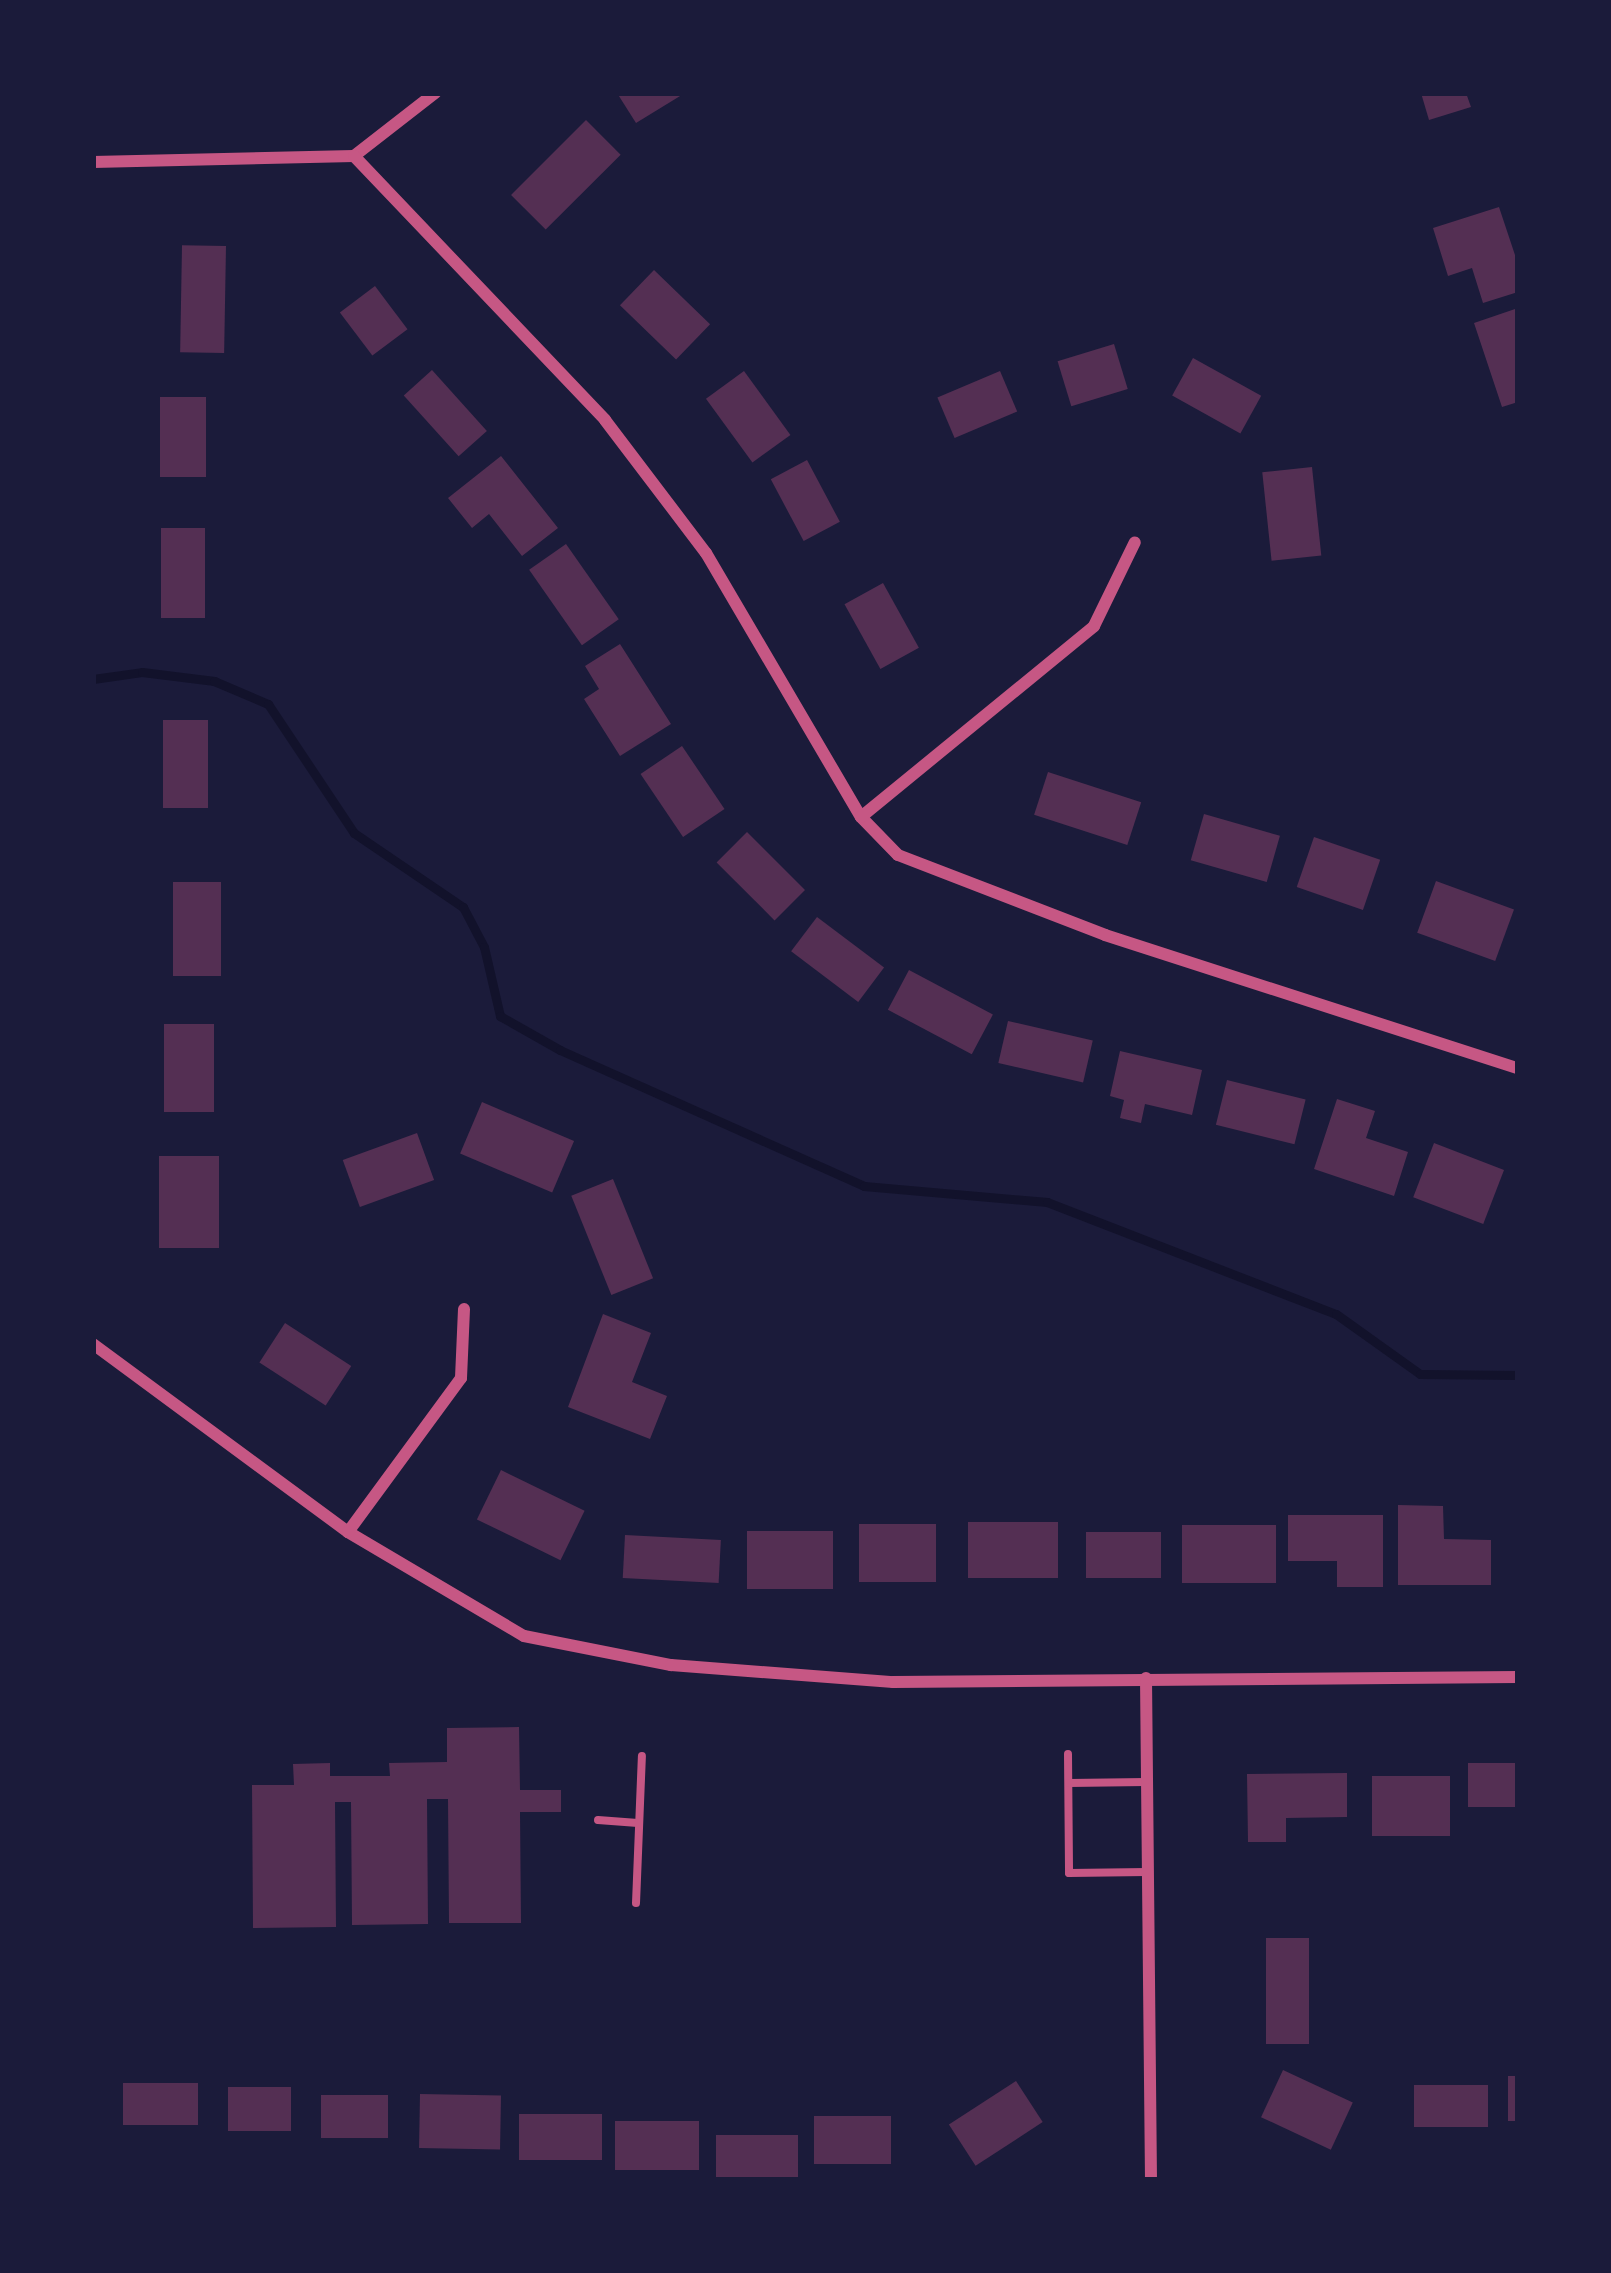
<!DOCTYPE html>
<html>
<head>
<meta charset="utf-8">
<style>
	body { margin:0 }
	#map { position:relative; width:1611px; height:2273px; overflow:hidden; background:#1b1b3a; font-family:"PT Serif",serif }
	div>[style] { position:absolute }
	.stream>* { height:9px; margin:-4.5px; padding:0 4.5px; transform-origin:4.5px; border-radius:4.5px; background:#12122b }
	.building>* { inset:0; background:#542f53; transform-origin:0 0 }
	.service>* { height:8px; margin:-4px; padding:0 4px; transform-origin:4px; border-radius:4px; background:#c65784 }
	.minor>* { height:12px; margin:-6px; padding:0 6px; transform-origin:6px; border-radius:6px; background:#c65784 }
	span { translate:-50% -50%; white-space:nowrap; text-align:center; line-height:1.15; -webkit-text-stroke:10px #1b1b3a; paint-order:stroke }
	.frame { position:absolute; inset:0; border:96px solid #1b1b3a; pointer-events:none }
</style>
</head>
<body>
<div id="map">
	<div class="stream">
		<div style="left:93px;top:679px;width:49px;rotate:-8.1deg"></div>
		<div style="left:142px;top:672px;width:73px;rotate:7.1deg"></div>
		<div style="left:214px;top:681px;width:59px;rotate:23.1deg"></div>
		<div style="left:268px;top:704px;width:155px;rotate:56.3deg"></div>
		<div style="left:354px;top:833px;width:132px;rotate:34.2deg"></div>
		<div style="left:463px;top:907px;width:45px;rotate:62.3deg"></div>
		<div style="left:484px;top:947px;width:71px;rotate:76.9deg"></div>
		<div style="left:500px;top:1016px;width:69px;rotate:29.5deg"></div>
		<div style="left:560px;top:1050px;width:333px;rotate:24.1deg"></div>
		<div style="left:864px;top:1186px;width:184px;rotate:5deg"></div>
		<div style="left:1047px;top:1202px;width:310px;rotate:21.2deg"></div>
		<div style="left:1336px;top:1314px;width:103px;rotate:35.5deg"></div>
		<div style="left:1420px;top:1374px;width:98px;rotate:0.6deg"></div>
	</div>
	<div class="building">
		<div style="clip-path:polygon(617px 93px,685px 93px,636px 123px)"></div>
		<div style="clip-path:polygon(1421px 93px,1466px 93px,1471px 107px,1429px 120px)"></div>
		<div style="left:586px;top:120px;width:49px;height:106px;rotate:45deg"></div>
		<div style="clip-path:polygon(1499px 207px,1518px 264px,1518px 292px,1483px 303px,1472px 268px,1448px 276px,1433px 228px)"></div>
		<div style="left:226px;top:246px;width:107px;height:44px;rotate:91deg"></div>
		<div style="left:654px;top:270px;width:78px;height:49px;rotate:44deg"></div>
		<div style="left:375px;top:286px;width:54px;height:44px;rotate:53deg"></div>
		<div style="clip-path:polygon(1518px 308px,1518px 402px,1502px 407px,1474px 323px)"></div>
		<div style="left:1114px;top:344px;width:47px;height:59px;rotate:73deg"></div>
		<div style="left:1193px;top:358px;width:78px;height:43px;rotate:29deg"></div>
		<div style="left:432px;top:370px;width:82px;height:38px;rotate:48deg"></div>
		<div style="left:744px;top:371px;width:79px;height:47px;rotate:54deg"></div>
		<div style="left:1000px;top:371px;width:44px;height:68px;rotate:67deg"></div>
		<div style="left:160px;top:397px;width:46px;height:80px"></div>
		<div style="clip-path:polygon(501px 456px,558px 528px,522px 556px,489px 514px,472px 528px,448px 498px)"></div>
		<div style="left:807px;top:460px;width:70px;height:41px;rotate:62deg"></div>
		<div style="left:1312px;top:467px;width:89px;height:50px;rotate:84deg"></div>
		<div style="left:161px;top:528px;width:44px;height:90px"></div>
		<div style="left:566px;top:544px;width:92px;height:45px;rotate:55deg"></div>
		<div style="left:883px;top:583px;width:74px;height:44px;rotate:61deg"></div>
		<div style="clip-path:polygon(620px 644px,671px 724px,620px 756px,584px 699px,599px 689px,585px 666px)"></div>
		<div style="left:163px;top:720px;width:45px;height:88px"></div>
		<div style="left:682px;top:746px;width:76px;height:50px;rotate:56deg"></div>
		<div style="left:1048px;top:772px;width:98px;height:45px;rotate:18deg"></div>
		<div style="left:1204px;top:814px;width:79px;height:48px;rotate:16deg"></div>
		<div style="left:747px;top:832px;width:82px;height:43px;rotate:45deg"></div>
		<div style="left:1314px;top:837px;width:70px;height:53px;rotate:19deg"></div>
		<div style="left:1436px;top:881px;width:83px;height:55px;rotate:20deg"></div>
		<div style="left:173px;top:882px;width:48px;height:94px"></div>
		<div style="left:817px;top:917px;width:84px;height:43px;rotate:37deg"></div>
		<div style="left:909px;top:970px;width:95px;height:45px;rotate:28deg"></div>
		<div style="left:1008px;top:1021px;width:87px;height:43px;rotate:13deg"></div>
		<div style="left:164px;top:1024px;width:50px;height:88px"></div>
		<div style="clip-path:polygon(1120px 1051px,1202px 1070px,1192px 1115px,1145px 1104px,1141px 1123px,1120px 1118px,1124px 1100px,1110px 1096px)"></div>
		<div style="left:1227px;top:1080px;width:81px;height:46px;rotate:14deg"></div>
		<div style="clip-path:polygon(1337px 1099px,1375px 1111px,1366px 1138px,1408px 1152px,1394px 1196px,1314px 1169px)"></div>
		<div style="left:482px;top:1102px;width:100px;height:56px;rotate:23deg"></div>
		<div style="left:417px;top:1133px;width:50px;height:79px;rotate:70deg"></div>
		<div style="left:1434px;top:1143px;width:75px;height:58px;rotate:21deg"></div>
		<div style="left:159px;top:1156px;width:60px;height:92px"></div>
		<div style="left:613px;top:1179px;width:107px;height:45px;rotate:68deg"></div>
		<div style="clip-path:polygon(603px 1314px,651px 1333px,632px 1382px,667px 1396px,650px 1439px,568px 1407px)"></div>
		<div style="left:285px;top:1323px;width:79px;height:47px;rotate:33deg"></div>
		<div style="left:501px;top:1470px;width:93px;height:55px;rotate:26deg"></div>
		<div style="clip-path:polygon(1398px 1505px,1443px 1506px,1444px 1539px,1491px 1540px,1491px 1585px,1398px 1585px)"></div>
		<div style="clip-path:polygon(1288px 1515px,1383px 1515px,1383px 1587px,1337px 1587px,1337px 1561px,1288px 1561px)"></div>
		<div style="left:968px;top:1522px;width:90px;height:56px"></div>
		<div style="left:859px;top:1524px;width:77px;height:58px"></div>
		<div style="left:1182px;top:1525px;width:94px;height:58px"></div>
		<div style="left:747px;top:1531px;width:86px;height:58px"></div>
		<div style="left:1086px;top:1532px;width:75px;height:46px"></div>
		<div style="left:625px;top:1535px;width:96px;height:43px;rotate:3deg"></div>
		<div style="clip-path:polygon(519px 1727px,520px 1790px,561px 1790px,561px 1812px,520px 1812px,521px 1923px,449px 1923px,448px 1799px,427px 1799px,428px 1924px,352px 1925px,351px 1802px,335px 1802px,336px 1927px,253px 1928px,252px 1785px,294px 1785px,293px 1764px,330px 1763px,330px 1776px,390px 1776px,389px 1763px,447px 1762px,447px 1728px)"></div>
		<div style="left:1468px;top:1763px;width:50px;height:44px"></div>
		<div style="clip-path:polygon(1347px 1773px,1347px 1817px,1286px 1818px,1286px 1842px,1248px 1842px,1247px 1774px)"></div>
		<div style="left:1372px;top:1776px;width:78px;height:60px"></div>
		<div style="left:1266px;top:1938px;width:43px;height:106px"></div>
		<div style="left:1283px;top:2070px;width:77px;height:52px;rotate:25deg"></div>
		<div style="left:1508px;top:2076px;width:10px;height:45px"></div>
		<div style="left:1016px;top:2081px;width:49px;height:80px;rotate:57deg"></div>
		<div style="left:123px;top:2083px;width:75px;height:42px"></div>
		<div style="left:1414px;top:2085px;width:74px;height:42px"></div>
		<div style="left:228px;top:2087px;width:63px;height:44px"></div>
		<div style="left:420px;top:2094px;width:81px;height:54px;rotate:1deg"></div>
		<div style="left:321px;top:2095px;width:67px;height:43px"></div>
		<div style="left:519px;top:2114px;width:83px;height:46px"></div>
		<div style="left:814px;top:2116px;width:77px;height:48px"></div>
		<div style="left:615px;top:2121px;width:84px;height:49px"></div>
		<div style="left:716px;top:2135px;width:82px;height:45px"></div>
	</div>
	<div class="service">
		<div style="left:1068px;top:1754px;width:119px;rotate:89.5deg"></div>
		<div style="left:1069px;top:1873px;width:78px;rotate:-0.7deg"></div>
		<div style="left:1069px;top:1783px;width:77px;rotate:-0.7deg"></div>
		<div style="left:598px;top:1820px;width:40px;rotate:4.3deg"></div>
		<div style="left:636px;top:1903px;width:147px;rotate:-87.7deg"></div>
	</div>
	<div class="minor">
		<div style="left:354px;top:156px;width:103px;rotate:-37.9deg"></div>
		<div style="left:93px;top:162px;width:261px;rotate:-1.3deg"></div>
		<div style="left:354px;top:156px;width:364px;rotate:46.4deg"></div>
		<div style="left:605px;top:420px;width:167px;rotate:52.8deg"></div>
		<div style="left:706px;top:553px;width:306px;rotate:59.6deg"></div>
		<div style="left:861px;top:817px;width:53px;rotate:45.8deg"></div>
		<div style="left:898px;top:855px;width:222px;rotate:21.1deg"></div>
		<div style="left:1105px;top:935px;width:434px;rotate:17.9deg"></div>
		<div style="left:861px;top:817px;width:301px;rotate:-39.3deg"></div>
		<div style="left:1094px;top:626px;width:93px;rotate:-64deg"></div>
		<div style="left:93px;top:1344px;width:317px;rotate:36.4deg"></div>
		<div style="left:348px;top:1532px;width:204px;rotate:30.6deg"></div>
		<div style="left:524px;top:1636px;width:150px;rotate:11.2deg"></div>
		<div style="left:671px;top:1665px;width:223px;rotate:4.4deg"></div>
		<div style="left:893px;top:1682px;width:625px;rotate:-0.46deg"></div>
		<div style="left:348px;top:1532px;width:191px;rotate:-53.7deg"></div>
		<div style="left:461px;top:1378px;width:69px;rotate:-87.5deg"></div>
		<div style="left:1146px;top:1678px;width:502px;rotate:89.43deg"></div>
	</div>
	<div class="frame"></div>
</div>
</body>
</html>
